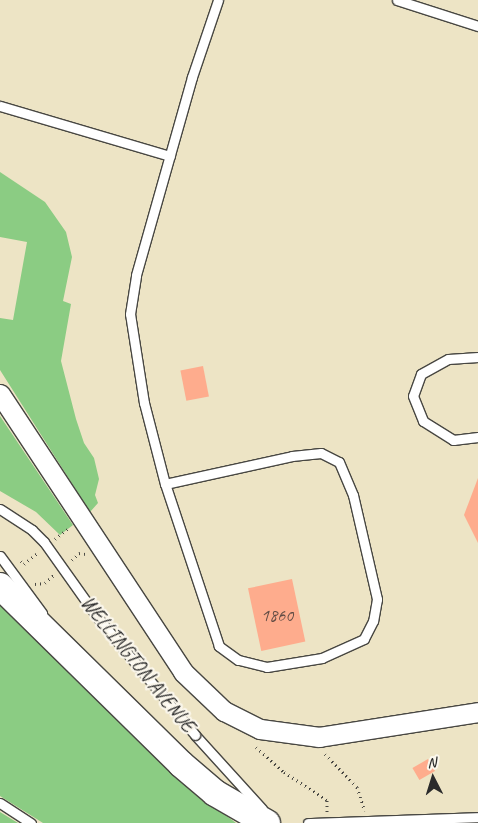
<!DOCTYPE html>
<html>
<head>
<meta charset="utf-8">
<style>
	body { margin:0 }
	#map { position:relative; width:478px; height:823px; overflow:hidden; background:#ede4c5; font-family:Caveat,sans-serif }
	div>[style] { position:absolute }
	.green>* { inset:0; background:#8bcc83 }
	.building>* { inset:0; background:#feac8d; transform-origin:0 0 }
	.path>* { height:3px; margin-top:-1.5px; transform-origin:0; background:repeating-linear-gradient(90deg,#484742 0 1px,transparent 0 5px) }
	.roads { filter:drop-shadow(1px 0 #484742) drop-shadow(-1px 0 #484742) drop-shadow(0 1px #484742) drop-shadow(0 -1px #484742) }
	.service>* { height:9px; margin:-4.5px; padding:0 4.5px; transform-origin:4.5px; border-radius:4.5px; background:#fff }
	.minor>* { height:19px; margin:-9.5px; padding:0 9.5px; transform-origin:9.5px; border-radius:9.5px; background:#fff }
	.secondary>* { height:26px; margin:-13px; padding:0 13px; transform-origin:13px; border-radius:13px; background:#fff }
	.bridges { filter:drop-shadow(1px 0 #484742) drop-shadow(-1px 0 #484742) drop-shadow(0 1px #484742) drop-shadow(0 -1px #484742) }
	.service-bridge>* { height:9px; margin:-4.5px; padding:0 4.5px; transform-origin:4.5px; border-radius:4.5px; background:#fff }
	span { translate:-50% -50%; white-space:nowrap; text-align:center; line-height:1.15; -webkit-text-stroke:4.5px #fbf7ec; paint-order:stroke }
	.number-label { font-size:18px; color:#604b44 }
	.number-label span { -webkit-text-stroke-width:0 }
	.street-label { font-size:20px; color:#2b2b2b }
	.north { position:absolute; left:408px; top:753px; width:50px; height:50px; -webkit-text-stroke:4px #fbf7ec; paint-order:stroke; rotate:355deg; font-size:14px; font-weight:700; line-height:20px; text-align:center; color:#2b2b2b }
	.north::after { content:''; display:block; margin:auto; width:18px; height:22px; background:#2b2b2b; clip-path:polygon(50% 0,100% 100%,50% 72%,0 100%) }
</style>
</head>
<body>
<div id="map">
	<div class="green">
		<div style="clip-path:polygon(0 172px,45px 202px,66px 232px,72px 257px,63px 301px,71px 304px,61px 361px,76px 419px,84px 443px,94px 458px,99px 479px,95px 495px,98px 503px,90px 512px,0 370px,0 318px,13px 320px,27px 242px,0 237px)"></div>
		<div style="clip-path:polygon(0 416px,73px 525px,60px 535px,36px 512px,0 491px)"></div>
		<div style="clip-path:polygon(0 596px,219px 810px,236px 823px,43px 823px,0 796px)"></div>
		<div style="clip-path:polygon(0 812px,18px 823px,0 823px)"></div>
	</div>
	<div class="building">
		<div style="left:203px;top:366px;width:31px;height:23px;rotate:79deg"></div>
		<div style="clip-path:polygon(478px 478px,478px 543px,464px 515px)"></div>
		<div style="left:292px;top:579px;width:64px;height:45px;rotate:78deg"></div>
		<div style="left:428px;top:759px;width:14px;height:18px;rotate:60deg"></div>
	</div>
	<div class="path">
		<div style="left:55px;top:539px;width:16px;rotate:-38deg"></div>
		<div style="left:72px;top:560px;width:10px;rotate:-45deg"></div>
		<div style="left:79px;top:553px;width:6px;rotate:9deg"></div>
		<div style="left:21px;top:561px;width:4px;rotate:45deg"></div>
		<div style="left:24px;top:564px;width:19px;rotate:-39deg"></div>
		<div style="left:35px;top:584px;width:10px;rotate:-6deg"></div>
		<div style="left:45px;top:583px;width:12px;rotate:-42deg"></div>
		<div style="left:256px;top:747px;width:38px;rotate:42deg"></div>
		<div style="left:284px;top:772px;width:51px;rotate:33.1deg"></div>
		<div style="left:327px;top:800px;width:12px;rotate:90deg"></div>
		<div style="left:325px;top:754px;width:46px;rotate:45.9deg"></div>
		<div style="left:357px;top:787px;width:25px;rotate:72deg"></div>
	</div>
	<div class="roads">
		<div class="service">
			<div style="left:397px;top:0;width:85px;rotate:17.8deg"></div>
			<div style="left:0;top:106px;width:177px;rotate:16.4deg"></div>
			<div style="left:478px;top:357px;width:30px;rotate:176deg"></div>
			<div style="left:448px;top:359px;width:31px;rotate:151deg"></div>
			<div style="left:421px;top:374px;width:23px;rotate:110deg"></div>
			<div style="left:413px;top:396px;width:27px;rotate:68deg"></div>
			<div style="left:423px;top:421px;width:36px;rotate:32deg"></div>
			<div style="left:453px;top:440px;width:25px;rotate:-7deg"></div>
			<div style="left:165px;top:484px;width:130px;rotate:-12.4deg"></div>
			<div style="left:292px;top:456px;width:29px;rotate:-6deg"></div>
			<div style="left:321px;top:453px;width:20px;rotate:27deg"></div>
			<div style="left:339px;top:462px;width:36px;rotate:67deg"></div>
			<div style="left:353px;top:495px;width:107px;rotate:77deg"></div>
			<div style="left:377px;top:599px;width:22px;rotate:100deg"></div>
			<div style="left:373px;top:621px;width:20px;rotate:117deg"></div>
			<div style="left:364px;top:639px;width:46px;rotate:155.7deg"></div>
			<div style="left:322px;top:658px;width:56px;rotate:170.7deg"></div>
			<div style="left:267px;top:667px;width:30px;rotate:-166deg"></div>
			<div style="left:238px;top:660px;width:24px;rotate:-144deg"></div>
			<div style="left:219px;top:646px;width:171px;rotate:-108.4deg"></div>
			<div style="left:165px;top:484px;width:84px;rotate:-104.5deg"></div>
			<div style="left:144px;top:403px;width:90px;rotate:-98.9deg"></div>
			<div style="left:130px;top:314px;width:39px;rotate:-81deg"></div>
			<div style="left:136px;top:275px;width:206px;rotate:-74.2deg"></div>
			<div style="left:192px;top:77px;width:81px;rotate:-71.3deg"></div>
			<div style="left:0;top:556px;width:71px;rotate:53.6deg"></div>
			<div style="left:195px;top:735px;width:100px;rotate:47.8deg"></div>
			<div style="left:0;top:803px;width:37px;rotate:33deg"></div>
			<div style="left:308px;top:823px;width:170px;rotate:-2deg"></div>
		</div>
		<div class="minor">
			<div style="left:0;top:394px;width:333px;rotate:56.6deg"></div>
			<div style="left:183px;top:672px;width:57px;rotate:43.6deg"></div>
			<div style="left:224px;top:711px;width:40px;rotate:26.6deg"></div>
			<div style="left:260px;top:729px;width:60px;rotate:7.7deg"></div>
			<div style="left:319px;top:737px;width:161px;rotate:-8.9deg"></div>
		</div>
		<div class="secondary">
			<div style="left:0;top:586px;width:254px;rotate:44.5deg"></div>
			<div style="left:181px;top:764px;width:45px;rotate:40.5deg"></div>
			<div style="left:215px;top:793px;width:60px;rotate:30deg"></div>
		</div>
	</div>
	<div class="bridges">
		<div class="service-bridge">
			<div style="left:0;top:509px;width:38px;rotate:33deg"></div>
			<div style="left:32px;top:530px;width:17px;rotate:45deg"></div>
			<div style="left:44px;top:542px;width:93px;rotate:54.6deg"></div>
			<div style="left:98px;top:618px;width:152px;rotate:50.3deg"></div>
		</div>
	</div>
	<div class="number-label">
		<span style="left:277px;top:615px">1860</span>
	</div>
	<div class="street-label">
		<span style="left:138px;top:664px;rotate:51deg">WELLINGTON AVENUE</span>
	</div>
	<div class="north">N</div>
</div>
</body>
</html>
